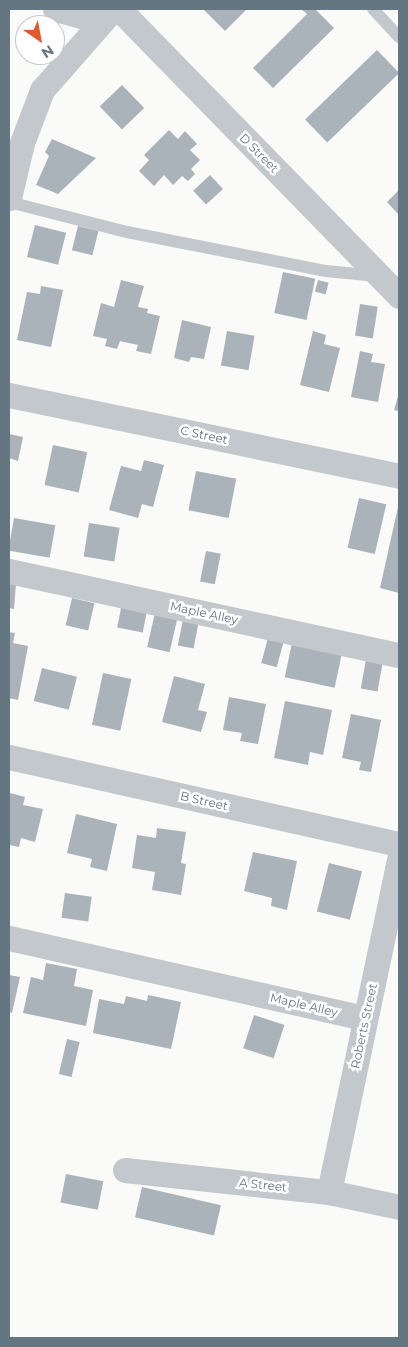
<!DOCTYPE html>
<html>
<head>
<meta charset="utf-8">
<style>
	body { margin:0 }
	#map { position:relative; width:408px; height:1347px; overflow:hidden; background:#fafaf8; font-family:Montserrat,sans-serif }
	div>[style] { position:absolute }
	.building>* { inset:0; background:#aab3b9; transform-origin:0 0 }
	.lane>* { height:12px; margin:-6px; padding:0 6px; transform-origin:6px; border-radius:6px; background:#c3c8cc }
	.street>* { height:25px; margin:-12.5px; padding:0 12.5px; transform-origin:12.5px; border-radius:12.5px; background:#c3c8cc }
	span { translate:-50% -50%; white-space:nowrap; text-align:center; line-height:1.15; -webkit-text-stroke:5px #fff; paint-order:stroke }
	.street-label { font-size:12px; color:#657683 }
	.frame { position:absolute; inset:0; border:10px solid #657683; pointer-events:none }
	.north { position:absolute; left:15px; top:15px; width:50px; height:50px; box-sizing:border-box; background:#fff; border:1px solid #c1c8cd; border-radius:50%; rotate:147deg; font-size:14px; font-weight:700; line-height:20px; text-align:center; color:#657683 }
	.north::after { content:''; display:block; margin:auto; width:18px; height:22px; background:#e4572e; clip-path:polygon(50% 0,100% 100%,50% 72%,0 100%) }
</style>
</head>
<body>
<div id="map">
	<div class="building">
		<div style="clip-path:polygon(203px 9px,247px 9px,225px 31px)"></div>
		<div style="clip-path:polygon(301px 9px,315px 9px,334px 28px,273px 88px,253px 68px,307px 14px)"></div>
		<div style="left:377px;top:50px;width:32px;height:100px;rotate:46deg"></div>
		<div style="left:122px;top:85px;width:32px;height:31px;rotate:46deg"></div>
		<div style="clip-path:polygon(169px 130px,178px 139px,185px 131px,197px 144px,190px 150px,200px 160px,191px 169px,195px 174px,188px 181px,182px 176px,173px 185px,164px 175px,154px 186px,139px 171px,149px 160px,144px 155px)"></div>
		<div style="clip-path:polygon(52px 139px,96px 158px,58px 194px,36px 185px,49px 156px,45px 152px)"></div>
		<div style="left:210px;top:175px;width:19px;height:23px;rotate:47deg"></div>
		<div style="clip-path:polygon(399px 190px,399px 215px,387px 202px)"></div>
		<div style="left:35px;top:225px;width:32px;height:33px;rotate:14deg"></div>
		<div style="left:78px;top:226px;width:21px;height:25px;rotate:14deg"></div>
		<div style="left:283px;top:272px;width:33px;height:42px;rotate:12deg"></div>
		<div style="clip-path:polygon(121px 280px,144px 286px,138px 307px,148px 309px,147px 313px,160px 316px,151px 354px,136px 351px,138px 345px,120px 341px,117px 349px,105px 346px,107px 339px,93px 336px,101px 303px,114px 307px)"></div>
		<div style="left:318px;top:280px;width:11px;height:12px;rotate:15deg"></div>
		<div style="clip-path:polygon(41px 286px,63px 290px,51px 347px,17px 340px,27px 292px,40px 294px)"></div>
		<div style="left:360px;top:304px;width:18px;height:32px;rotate:9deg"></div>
		<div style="clip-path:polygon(182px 320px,211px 327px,204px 359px,191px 357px,189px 362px,174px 358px)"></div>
		<div style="left:227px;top:331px;width:28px;height:35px;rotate:10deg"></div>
		<div style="clip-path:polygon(313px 331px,326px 335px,324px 344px,340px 348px,329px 392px,300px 385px)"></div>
		<div style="clip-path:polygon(360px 351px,373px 354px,371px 362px,385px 364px,378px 402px,351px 397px)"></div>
		<div style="clip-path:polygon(399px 393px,399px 411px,394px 410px)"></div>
		<div style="clip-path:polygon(9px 434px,23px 437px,18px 461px,9px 458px)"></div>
		<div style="left:53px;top:445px;width:35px;height:41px;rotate:12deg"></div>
		<div style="clip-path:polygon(144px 460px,164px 465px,153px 507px,142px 504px,138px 518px,109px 510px,121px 466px,141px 471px)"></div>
		<div style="left:196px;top:471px;width:41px;height:40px;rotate:11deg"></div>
		<div style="left:359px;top:498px;width:28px;height:51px;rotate:13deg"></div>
		<div style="clip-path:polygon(398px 507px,399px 507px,399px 593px,380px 588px)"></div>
		<div style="left:14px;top:518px;width:42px;height:33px;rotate:10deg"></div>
		<div style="left:89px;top:523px;width:31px;height:34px;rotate:9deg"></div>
		<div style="left:206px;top:551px;width:15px;height:31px;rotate:11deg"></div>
		<div style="clip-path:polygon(9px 582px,16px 583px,14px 609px,9px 608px)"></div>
		<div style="left:72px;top:598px;width:23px;height:28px;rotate:13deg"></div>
		<div style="left:122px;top:603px;width:26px;height:25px;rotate:11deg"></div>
		<div style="left:155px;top:613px;width:23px;height:35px;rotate:13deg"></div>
		<div style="left:183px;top:619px;width:16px;height:27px;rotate:11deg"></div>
		<div style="clip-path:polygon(9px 632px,15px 633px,13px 643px,28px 646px,18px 700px,9px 698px)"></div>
		<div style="left:268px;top:638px;width:16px;height:26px;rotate:15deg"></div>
		<div style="left:292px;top:643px;width:51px;height:35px;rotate:12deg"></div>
		<div style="left:366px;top:659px;width:17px;height:30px;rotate:10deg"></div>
		<div style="left:42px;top:668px;width:36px;height:34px;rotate:14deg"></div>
		<div style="left:103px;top:673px;width:29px;height:53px;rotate:12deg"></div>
		<div style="clip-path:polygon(174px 676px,205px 684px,198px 710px,207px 712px,201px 732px,162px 722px)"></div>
		<div style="clip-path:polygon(229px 697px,266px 704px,258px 744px,240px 741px,242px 733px,223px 730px)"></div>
		<div style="clip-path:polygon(285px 701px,332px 710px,323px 755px,310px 752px,308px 765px,274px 758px)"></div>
		<div style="clip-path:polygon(351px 714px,381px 720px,371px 772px,359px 770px,361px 762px,342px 758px)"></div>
		<div style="clip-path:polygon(10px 793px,25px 797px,23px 805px,43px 809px,35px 842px,21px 838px,19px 847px,9px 845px)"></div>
		<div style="clip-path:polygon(76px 814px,117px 824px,107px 871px,90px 867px,92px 859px,67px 853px)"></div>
		<div style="clip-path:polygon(157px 828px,186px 832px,181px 863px,186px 864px,181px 895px,152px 890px,155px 872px,132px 868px,137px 835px,156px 838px)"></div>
		<div style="clip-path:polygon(253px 852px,297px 861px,287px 910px,271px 906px,272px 898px,244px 891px)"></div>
		<div style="left:329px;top:863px;width:34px;height:50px;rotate:14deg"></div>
		<div style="left:65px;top:893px;width:27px;height:25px;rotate:8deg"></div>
		<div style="clip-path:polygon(46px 963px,77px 969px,74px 986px,93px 990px,86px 1026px,23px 1013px,31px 977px,43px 980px)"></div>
		<div style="clip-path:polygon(9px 975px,20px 977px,12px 1013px,9px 1012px)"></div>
		<div style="clip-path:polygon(148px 995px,181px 1002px,171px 1049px,93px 1033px,99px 999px,124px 1004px,126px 996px,147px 1001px)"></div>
		<div style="left:254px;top:1015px;width:32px;height:35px;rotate:18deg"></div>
		<div style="left:67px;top:1039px;width:13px;height:36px;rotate:13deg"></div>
		<div style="left:66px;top:1174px;width:38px;height:29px;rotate:11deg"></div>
		<div style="left:142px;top:1187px;width:81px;height:31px;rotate:13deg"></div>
	</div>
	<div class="lane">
		<div style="left:373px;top:9px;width:38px;rotate:47deg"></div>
		<div style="left:9px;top:202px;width:122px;rotate:14.3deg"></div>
		<div style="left:127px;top:232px;width:203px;rotate:11.1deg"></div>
		<div style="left:326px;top:271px;width:51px;rotate:5.6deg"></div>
	</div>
	<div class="street">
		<div style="left:55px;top:9px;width:47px;rotate:14.9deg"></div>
		<div style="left:119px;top:9px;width:401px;rotate:45.7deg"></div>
		<div style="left:9px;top:198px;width:57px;rotate:-76.7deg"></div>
		<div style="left:22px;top:143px;width:57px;rotate:-69.3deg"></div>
		<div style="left:42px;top:90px;width:108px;rotate:-48.8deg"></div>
		<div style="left:9px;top:395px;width:398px;rotate:11.7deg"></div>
		<div style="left:9px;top:571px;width:399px;rotate:12.2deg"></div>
		<div style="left:9px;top:757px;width:400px;rotate:12.6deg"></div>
		<div style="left:9px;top:938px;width:365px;rotate:12.7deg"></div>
		<div style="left:125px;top:1170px;width:205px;rotate:6.2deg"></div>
		<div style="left:329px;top:1192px;width:72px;rotate:12.1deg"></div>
		<div style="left:329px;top:1192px;width:340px;rotate:-78.1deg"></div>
	</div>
	<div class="street-label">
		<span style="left:259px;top:153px;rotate:45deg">D Street</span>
		<span style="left:204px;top:435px;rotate:12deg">C Street</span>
		<span style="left:204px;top:613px;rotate:12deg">Maple Alley</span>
		<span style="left:204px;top:801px;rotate:13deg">B Street</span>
		<span style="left:304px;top:1005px;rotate:13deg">Maple Alley</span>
		<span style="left:364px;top:1026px;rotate:-78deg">Roberts Street</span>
		<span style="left:263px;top:1185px;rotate:6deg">A Street</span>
	</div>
	<div class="frame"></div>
	<div class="north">N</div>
</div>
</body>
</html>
